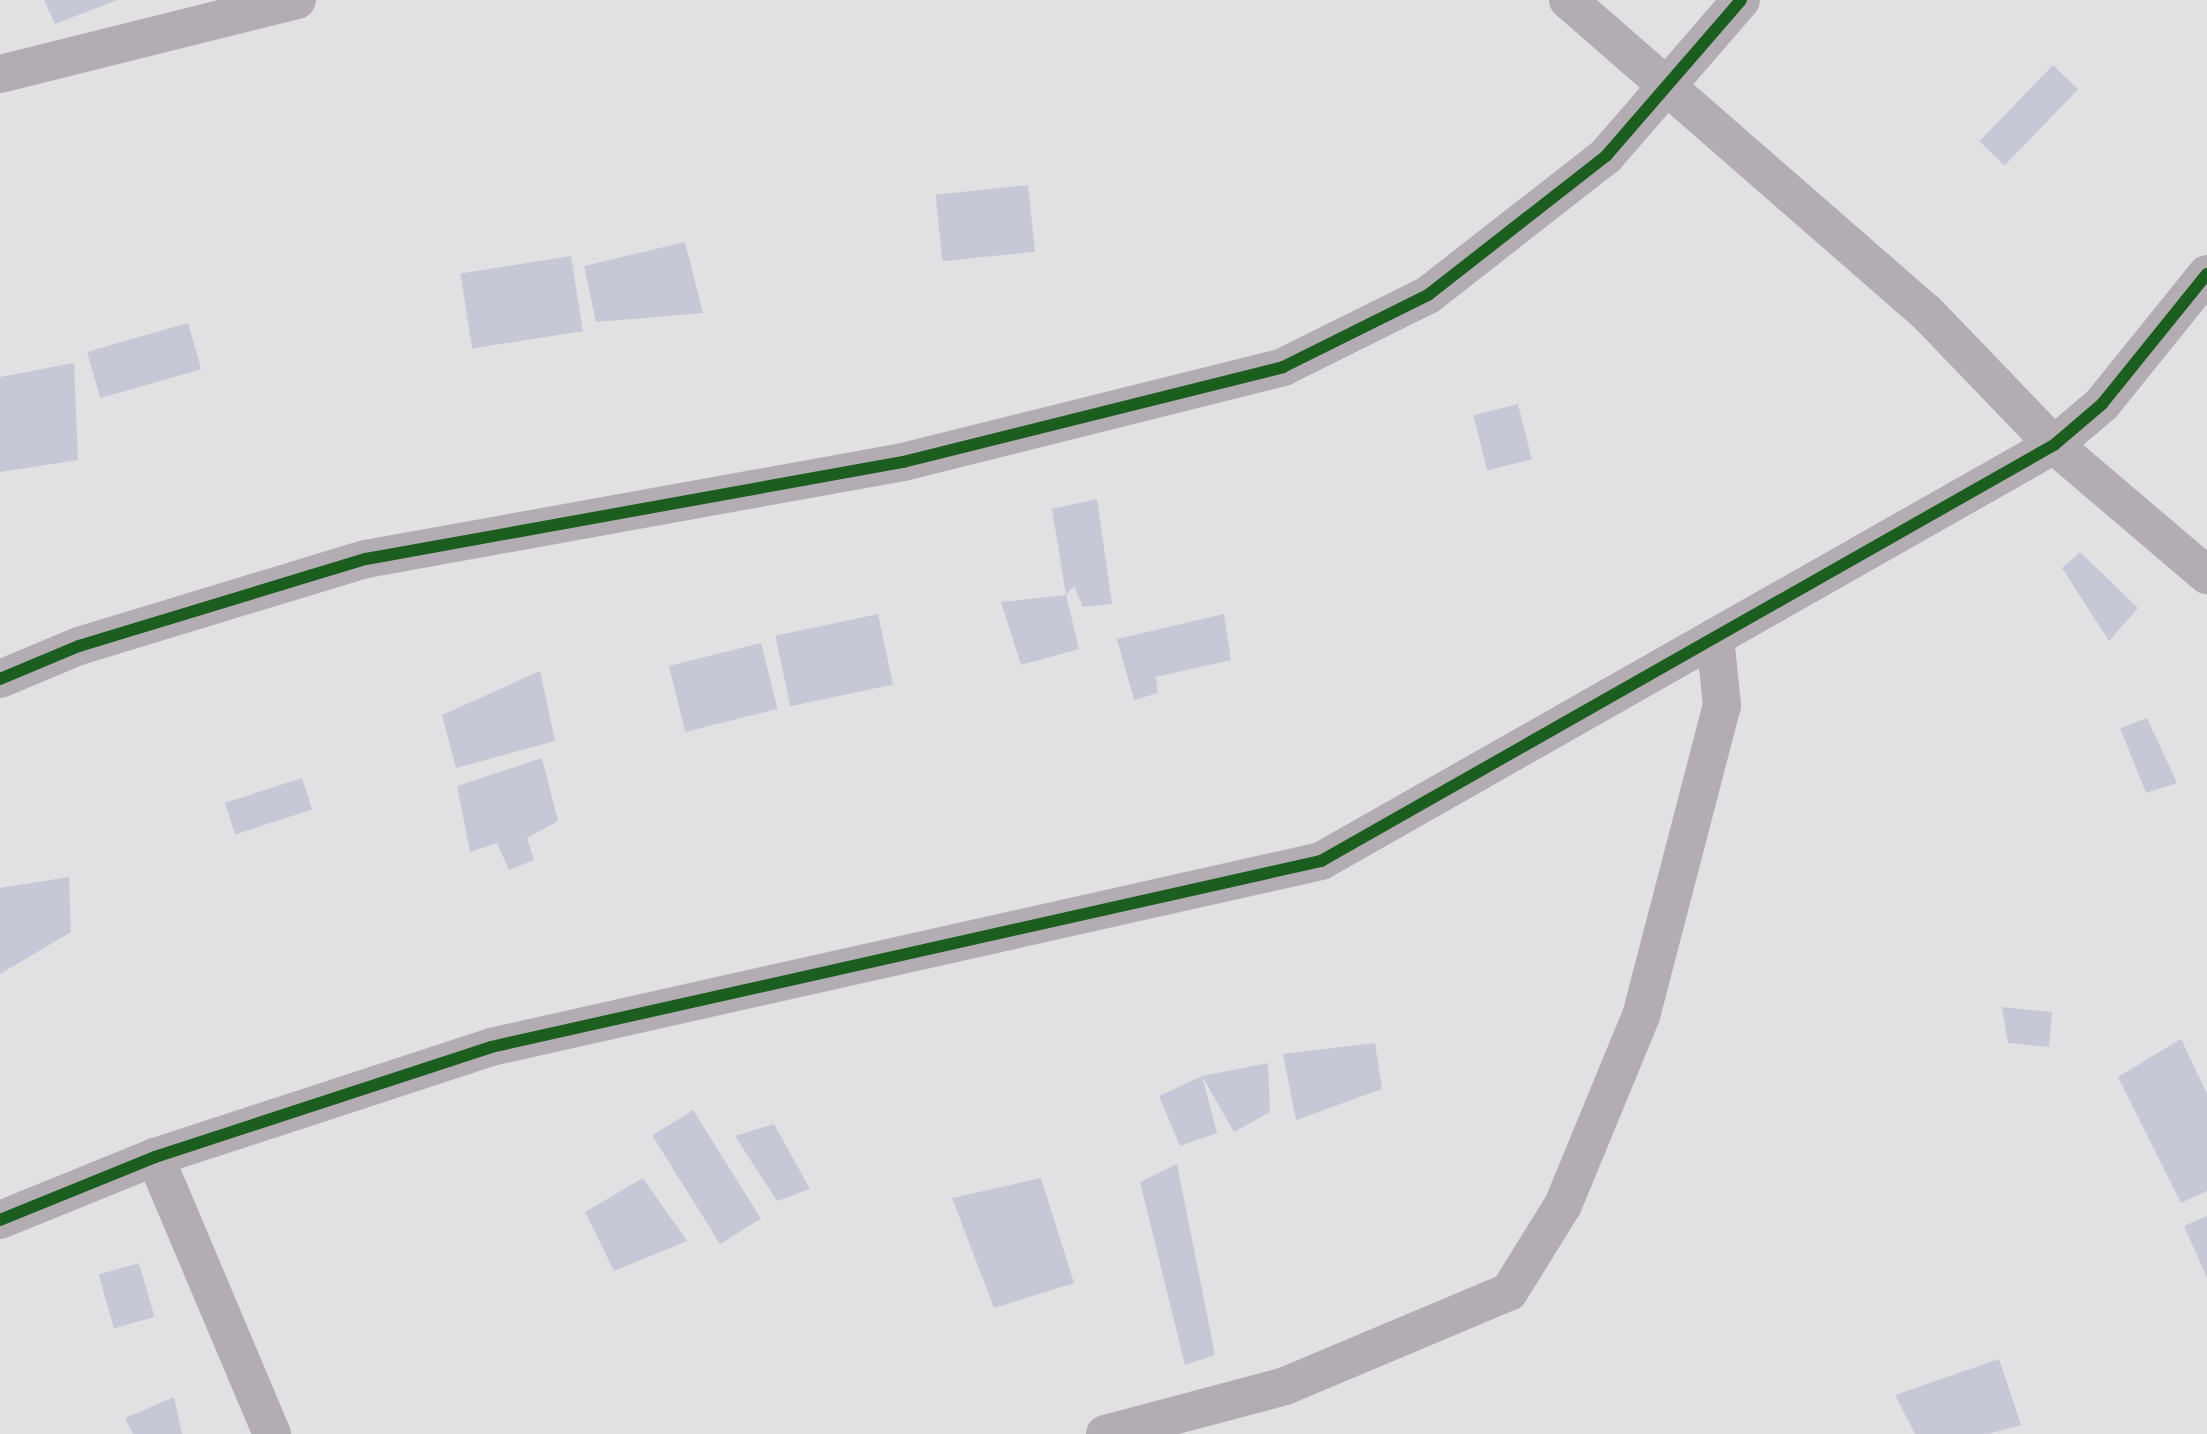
<!DOCTYPE html>
<html>
<head>
<meta charset="utf-8">
<style>
	body { margin:0 }
	#map { position:relative; width:2207px; height:1434px; overflow:hidden; background:#e1e0e3; font-family:"Work Sans",sans-serif }
	div>[style] { position:absolute }
	.building>* { inset:0; background:#c6c9d5; transform-origin:0 0 }
	.street>* { height:38px; margin:-19px; padding:0 19px; transform-origin:19px; border-radius:19px; background:#b3acb3 }
	.cycleway>* { height:12px; margin:-6px; padding:0 6px; transform-origin:6px; border-radius:6px; background:#1b5e20 }
	span { translate:-50% -50%; white-space:nowrap; text-align:center; line-height:1.15; -webkit-text-stroke:8px #e0dfe4; paint-order:stroke }
</style>
</head>
<body>
<div id="map">
	<div class="building">
		<div style="clip-path:polygon(44px 0,117px 0,55px 24px)"></div>
		<div style="left:2053px;top:65px;width:35px;height:106px;rotate:44deg"></div>
		<div style="left:1028px;top:185px;width:67px;height:93px;rotate:84deg"></div>
		<div style="clip-path:polygon(685px 242px,703px 313px,596px 322px,584px 266px)"></div>
		<div style="left:571px;top:256px;width:76px;height:112px;rotate:81deg"></div>
		<div style="left:188px;top:323px;width:48px;height:105px;rotate:74deg"></div>
		<div style="clip-path:polygon(74px 363px,78px 460px,0 472px,0 377px)"></div>
		<div style="left:1518px;top:404px;width:57px;height:46px;rotate:76deg"></div>
		<div style="clip-path:polygon(1097px 499px,1112px 604px,1083px 607px,1074px 586px,1066px 595px,1052px 509px)"></div>
		<div style="clip-path:polygon(2080px 552px,2138px 608px,2109px 641px,2062px 568px)"></div>
		<div style="clip-path:polygon(1066px 595px,1079px 649px,1021px 665px,1001px 602px)"></div>
		<div style="left:878px;top:614px;width:72px;height:105px;rotate:78deg"></div>
		<div style="clip-path:polygon(1224px 614px,1231px 660px,1156px 677px,1158px 693px,1134px 700px,1117px 639px)"></div>
		<div style="left:761px;top:643px;width:68px;height:95px;rotate:76deg"></div>
		<div style="clip-path:polygon(540px 671px,555px 741px,456px 768px,442px 715px)"></div>
		<div style="clip-path:polygon(2147px 718px,2177px 783px,2146px 793px,2120px 728px)"></div>
		<div style="clip-path:polygon(542px 758px,558px 821px,527px 838px,534px 860px,509px 870px,497px 843px,470px 852px,457px 786px)"></div>
		<div style="left:302px;top:778px;width:33px;height:81px;rotate:72deg"></div>
		<div style="clip-path:polygon(69px 877px,71px 932px,0 974px,0 888px)"></div>
		<div style="clip-path:polygon(2002px 1007px,2052px 1012px,2049px 1047px,2008px 1043px)"></div>
		<div style="clip-path:polygon(2181px 1039px,2207px 1094px,2207px 1191px,2181px 1203px,2118px 1077px)"></div>
		<div style="clip-path:polygon(1375px 1043px,1382px 1089px,1296px 1120px,1283px 1054px)"></div>
		<div style="clip-path:polygon(1268px 1063px,1270px 1112px,1234px 1132px,1202px 1076px)"></div>
		<div style="clip-path:polygon(1202px 1076px,1217px 1133px,1180px 1146px,1159px 1096px)"></div>
		<div style="left:693px;top:1110px;width:128px;height:48px;rotate:58deg"></div>
		<div style="clip-path:polygon(774px 1124px,810px 1189px,777px 1201px,735px 1136px)"></div>
		<div style="clip-path:polygon(1177px 1164px,1215px 1355px,1185px 1365px,1140px 1182px)"></div>
		<div style="clip-path:polygon(643px 1178px,687px 1241px,614px 1271px,585px 1212px)"></div>
		<div style="clip-path:polygon(1041px 1178px,1074px 1283px,994px 1308px,952px 1198px)"></div>
		<div style="clip-path:polygon(2207px 1216px,2207px 1278px,2184px 1226px)"></div>
		<div style="left:139px;top:1263px;width:56px;height:42px;rotate:74deg"></div>
		<div style="clip-path:polygon(1999px 1359px,2021px 1425px,1988px 1434px,1915px 1434px,1895px 1395px)"></div>
		<div style="clip-path:polygon(174px 1397px,182px 1434px,133px 1434px,125px 1418px)"></div>
	</div>
	<div class="street">
		<div style="left:1568px;top:0;width:475px;rotate:41.1deg"></div>
		<div style="left:1926px;top:312px;width:185px;rotate:46.1deg"></div>
		<div style="left:2054px;top:445px;width:201px;rotate:40.4deg"></div>
		<div style="left:0;top:74px;width:306px;rotate:-14deg"></div>
		<div style="left:0;top:679px;width:86px;rotate:-22.7deg"></div>
		<div style="left:79px;top:646px;width:300px;rotate:-16.9deg"></div>
		<div style="left:366px;top:559px;width:546px;rotate:-10.24deg"></div>
		<div style="left:903px;top:462px;width:392px;rotate:-14deg"></div>
		<div style="left:1283px;top:367px;width:162px;rotate:-26.4deg"></div>
		<div style="left:1428px;top:295px;width:226px;rotate:-38deg"></div>
		<div style="left:1606px;top:156px;width:206px;rotate:-49.1deg"></div>
		<div style="left:155px;top:1157px;width:301px;rotate:67.1deg"></div>
		<div style="left:0;top:1220px;width:167px;rotate:-22.1deg"></div>
		<div style="left:155px;top:1157px;width:354px;rotate:-18.1deg"></div>
		<div style="left:491px;top:1047px;width:851px;rotate:-12.63deg"></div>
		<div style="left:1321px;top:861px;width:843px;rotate:-29.58deg"></div>
		<div style="left:2054px;top:445px;width:63px;rotate:-40.5deg"></div>
		<div style="left:2102px;top:404px;width:167px;rotate:-51.1deg"></div>
		<div style="left:1105px;top:1434px;width:186px;rotate:-14.9deg"></div>
		<div style="left:1285px;top:1386px;width:243px;rotate:-22.8deg"></div>
		<div style="left:1509px;top:1292px;width:102px;rotate:-58.2deg"></div>
		<div style="left:1563px;top:1205px;width:204px;rotate:-67.6deg"></div>
		<div style="left:1641px;top:1016px;width:320px;rotate:-75.4deg"></div>
		<div style="left:1722px;top:706px;width:69px;rotate:-95.8deg"></div>
	</div>
	<div class="cycleway">
		<div style="left:0;top:679px;width:86px;rotate:-22.7deg"></div>
		<div style="left:79px;top:646px;width:300px;rotate:-16.9deg"></div>
		<div style="left:366px;top:559px;width:546px;rotate:-10.24deg"></div>
		<div style="left:903px;top:462px;width:392px;rotate:-14deg"></div>
		<div style="left:1283px;top:367px;width:162px;rotate:-26.4deg"></div>
		<div style="left:1428px;top:295px;width:226px;rotate:-38deg"></div>
		<div style="left:1606px;top:156px;width:206px;rotate:-49.1deg"></div>
		<div style="left:0;top:1220px;width:167px;rotate:-22.1deg"></div>
		<div style="left:155px;top:1157px;width:354px;rotate:-18.1deg"></div>
		<div style="left:491px;top:1047px;width:851px;rotate:-12.63deg"></div>
		<div style="left:1321px;top:861px;width:843px;rotate:-29.58deg"></div>
		<div style="left:2054px;top:445px;width:63px;rotate:-40.5deg"></div>
		<div style="left:2102px;top:404px;width:167px;rotate:-51.1deg"></div>
	</div>
</div>
</body>
</html>
